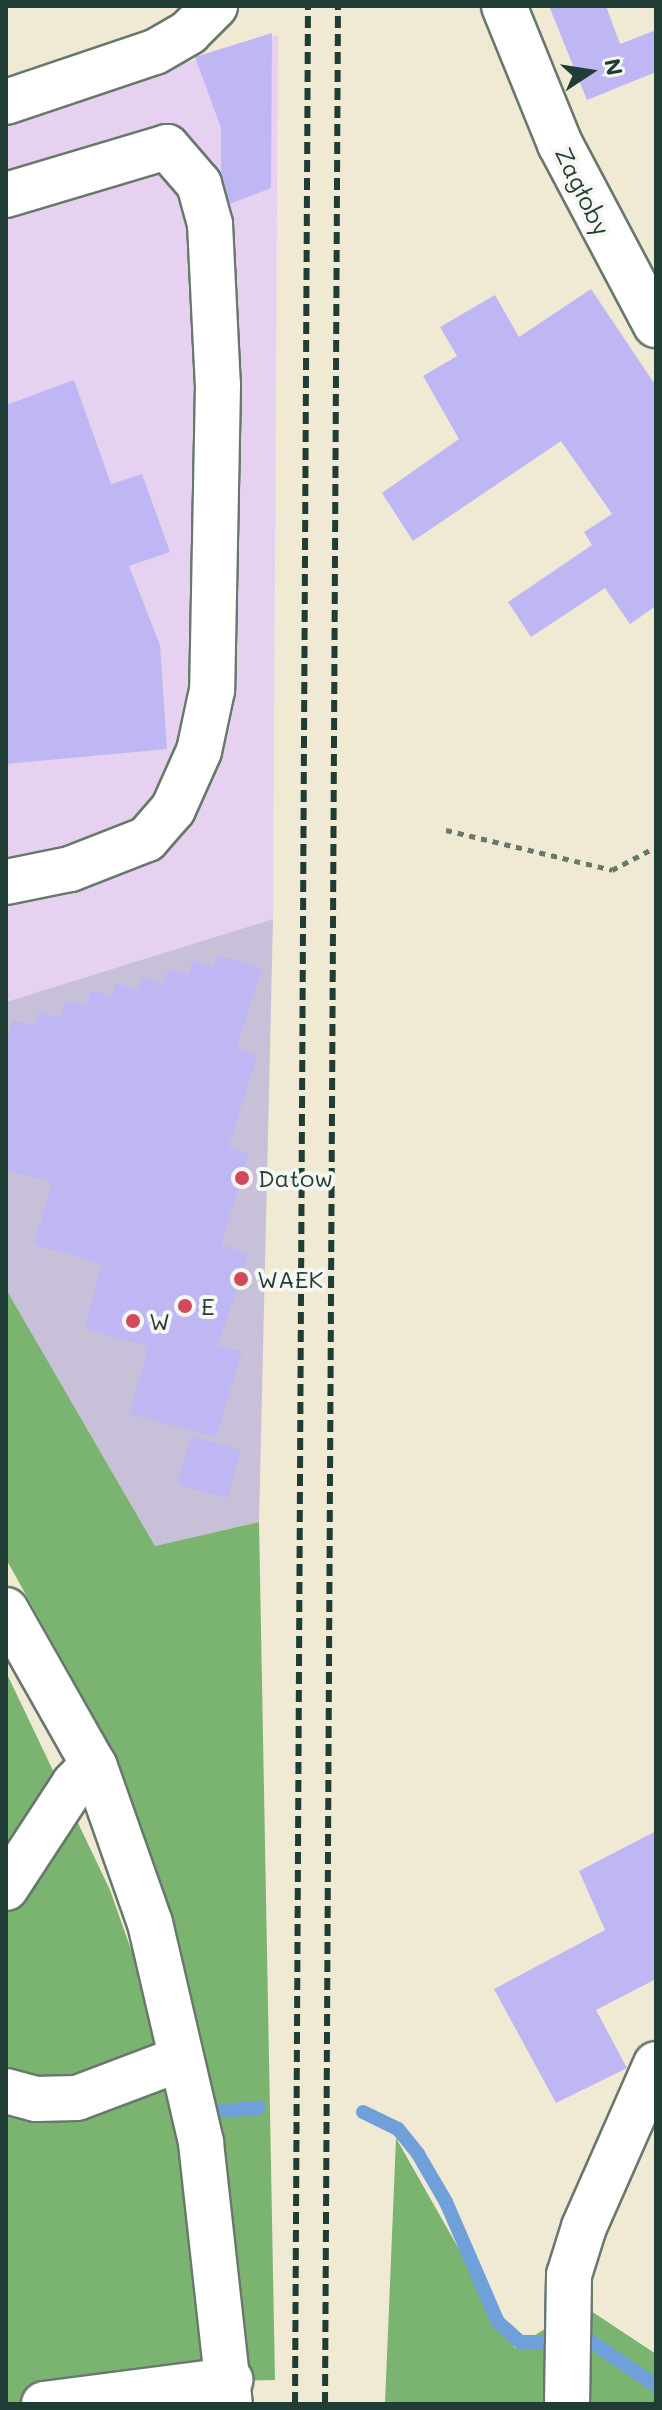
<!DOCTYPE html>
<html>
<head>
<meta charset="utf-8">
<style>
	body { margin:0 }
	#map { position:relative; width:662px; height:2410px; overflow:hidden; background:#f0e9d4; font-family:Mali,sans-serif }
	div>[style] { position:absolute }
	.built>* { inset:0; background:#e6d2f0 }
	.industrial>* { inset:0; background:#c8bfd8 }
	.forest>* { inset:0; background:#7bb371 }
	.stream>* { height:14px; margin:-7px; padding:0 7px; transform-origin:7px; border-radius:7px; background:#70a0d9 }
	.building>* { inset:0; background:#bfb7f3; transform-origin:0 0 }
	.path>* { height:5px; margin-top:-2.5px; transform-origin:0; background:repeating-linear-gradient(90deg,#68796c 0 6px,transparent 0 12px) }
	.roads { filter:drop-shadow(2px 0 #68796c) drop-shadow(-2px 0 #68796c) drop-shadow(0 2px #68796c) drop-shadow(0 -2px #68796c) }
	.minor>* { height:44px; margin:-22px; padding:0 22px; transform-origin:22px; border-radius:22px; background:#fff }
	.rail>* { height:6px; margin-top:-3px; transform-origin:0; background:repeating-linear-gradient(90deg,#1f3d34 0 12px,transparent 0 18px) }
	.dots>* { width:22px; height:22px; translate:-50% -50%; box-sizing:border-box; border:4px solid #f6f6f2; border-radius:50% }
	span { translate:-50% -50%; white-space:nowrap; text-align:center; line-height:1.15; -webkit-text-stroke:8px #f6f6f2; paint-order:stroke }
	.street-label { font-size:24px; color:#1f3d34 }
	.poi-label { font-size:24px; color:#1f3d34 }
	.left { translate:0 -50%; text-align:left }
	.frame { position:absolute; inset:0; border:8px solid #1f3d34; pointer-events:none }
	.north { position:absolute; left:550px; top:32px; width:80px; height:80px; -webkit-text-stroke:6px #f6f6f2; paint-order:stroke; rotate:78deg; font-size:22px; font-weight:700; line-height:32px; text-align:center; color:#1f3d34 }
	.north::after { content:''; display:block; margin:auto; width:28px; height:36px; background:#1f3d34; clip-path:polygon(50% 0,100% 100%,50% 72%,0 100%) }
</style>
</head>
<body>
<div id="map">
	<div class="built">
		<div style="clip-path:polygon(278px 35px,273px 919px,6px 1002px,6px 116px)"></div>
	</div>
	<div class="industrial">
		<div style="clip-path:polygon(273px 919px,259px 1522px,155px 1546px,6px 1289px,6px 1002px)"></div>
	</div>
	<div class="forest">
		<div style="clip-path:polygon(6px 1289px,155px 1546px,259px 1522px,275px 2380px,238px 2381px,136px 1841px,100px 1727px,6px 1559px)"></div>
		<div style="clip-path:polygon(6px 1672px,110px 1890px,146px 1992px,187px 2155px,211px 2361px,149px 2404px,6px 2404px)"></div>
		<div style="clip-path:polygon(396px 2138px,515px 2348px,582px 2305px,656px 2354px,656px 2404px,385px 2404px)"></div>
	</div>
	<div class="stream">
		<div style="left:222px;top:2111px;width:37px;rotate:-5deg"></div>
		<div style="left:363px;top:2112px;width:39px;rotate:26deg"></div>
		<div style="left:398px;top:2129px;width:32px;rotate:51deg"></div>
		<div style="left:418px;top:2154px;width:56px;rotate:59.7deg"></div>
		<div style="left:446px;top:2202px;width:131px;rotate:66.6deg"></div>
		<div style="left:498px;top:2322px;width:30px;rotate:42deg"></div>
		<div style="left:520px;top:2342px;width:72px"></div>
		<div style="left:592px;top:2342px;width:78px;rotate:34.5deg"></div>
	</div>
	<div class="building">
		<div style="clip-path:polygon(549px 6px,606px 6px,620px 44px,656px 30px,656px 72px,587px 100px)"></div>
		<div style="clip-path:polygon(272px 33px,271px 188px,230px 204px,221px 173px,221px 128px,195px 57px)"></div>
		<div style="clip-path:polygon(591px 289px,656px 386px,656px 606px,630px 624px,605px 588px,531px 637px,508px 602px,592px 545px,584px 532px,612px 514px,561px 441px,413px 541px,382px 493px,459px 439px,423px 376px,457px 356px,440px 327px,495px 295px,519px 337px)"></div>
		<div style="clip-path:polygon(74px 380px,111px 484px,142px 474px,170px 552px,129px 566px,160px 645px,167px 749px,6px 764px,6px 405px)"></div>
		<div style="clip-path:polygon(217px 955px,262px 968px,236px 1048px,257px 1055px,229px 1147px,249px 1154px,221px 1245px,249px 1253px,218px 1345px,242px 1352px,216px 1437px,130px 1414px,148px 1347px,85px 1328px,102px 1264px,34px 1245px,52px 1182px,6px 1170px,6px 1042px,13px 1020px,35px 1026px,39px 1012px,60px 1018px,66px 1000px,86px 1006px,91px 990px,112px 997px,116px 983px,138px 990px,142px 977px,163px 984px,168px 969px,189px 975px,192px 961px,214px 967px)"></div>
		<div style="left:191px;top:1436px;width:52px;height:50px;rotate:16deg"></div>
		<div style="clip-path:polygon(656px 1831px,656px 1979px,596px 2010px,627px 2068px,556px 2103px,494px 1989px,605px 1930px,579px 1871px)"></div>
	</div>
	<div class="path">
		<div style="left:446px;top:830px;width:171px;rotate:13.5deg"></div>
		<div style="left:612px;top:870px;width:50px;rotate:-27.6deg"></div>
	</div>
	<div class="roads">
		<div class="minor">
			<div style="left:504px;top:6px;width:149px;rotate:67.9deg"></div>
			<div style="left:560px;top:144px;width:205px;rotate:62.1deg"></div>
			<div style="left:6px;top:102px;width:157px;rotate:-18.6deg"></div>
			<div style="left:155px;top:52px;width:39px;rotate:-30deg"></div>
			<div style="left:189px;top:32px;width:37px;rotate:-45deg"></div>
			<div style="left:6px;top:195px;width:168px;rotate:-16.6deg"></div>
			<div style="left:167px;top:147px;width:49px;rotate:49.1deg"></div>
			<div style="left:199px;top:184px;width:41px;rotate:74.6deg"></div>
			<div style="left:210px;top:224px;width:161px;rotate:87.2deg"></div>
			<div style="left:218px;top:385px;width:305px;rotate:91.1deg"></div>
			<div style="left:212px;top:690px;width:62px;rotate:102deg"></div>
			<div style="left:199px;top:751px;width:64px;rotate:114.1deg"></div>
			<div style="left:173px;top:809px;width:40px;rotate:131deg"></div>
			<div style="left:147px;top:839px;width:83px;rotate:158.7deg"></div>
			<div style="left:70px;top:869px;width:65px;rotate:168.5deg"></div>
			<div style="left:6px;top:1610px;width:180px;rotate:60.5deg"></div>
			<div style="left:95px;top:1767px;width:165px;rotate:70.6deg"></div>
			<div style="left:150px;top:1923px;width:226px;rotate:76.9deg"></div>
			<div style="left:201px;top:2143px;width:263px;rotate:83.7deg"></div>
			<div style="left:6px;top:1888px;width:124px;rotate:-56.8deg"></div>
			<div style="left:74px;top:1784px;width:28px;rotate:-46deg"></div>
			<div style="left:6px;top:2091px;width:31px;rotate:15deg"></div>
			<div style="left:36px;top:2099px;width:41px;rotate:-1.4deg"></div>
			<div style="left:77px;top:2098px;width:110px;rotate:-20.7deg"></div>
			<div style="left:44px;top:2404px;width:188px;rotate:-7.4deg"></div>
			<div style="left:567px;top:2404px;width:129px;rotate:-89.1deg"></div>
			<div style="left:569px;top:2275px;width:50px;rotate:-72.6deg"></div>
			<div style="left:584px;top:2227px;width:178px;rotate:-66.2deg"></div>
		</div>
	</div>
	<div class="rail">
		<div style="left:295px;top:2404px;width:2398px;rotate:-89.69deg"></div>
		<div style="left:325px;top:2404px;width:2398px;rotate:-89.69deg"></div>
	</div>
	<div class="dots">
		<div style="left:242px;top:1178px;background:#d1495b"></div>
		<div style="left:241px;top:1279px;background:#d1495b"></div>
		<div style="left:185px;top:1306px;background:#d1495b"></div>
		<div style="left:133px;top:1321px;background:#d1495b"></div>
	</div>
	<div class="street-label">
		<span style="left:583px;top:191px;rotate:64deg">Zagłoby</span>
	</div>
	<div class="poi-label">
		<span class="left" style="left:258px;top:1178px">Datow</span>
		<span class="left" style="left:257px;top:1279px">WAEK</span>
		<span class="left" style="left:201px;top:1306px">E</span>
		<span class="left" style="left:149px;top:1321px">W</span>
	</div>
	<div class="frame"></div>
	<div class="north">N</div>
</div>
</body>
</html>
